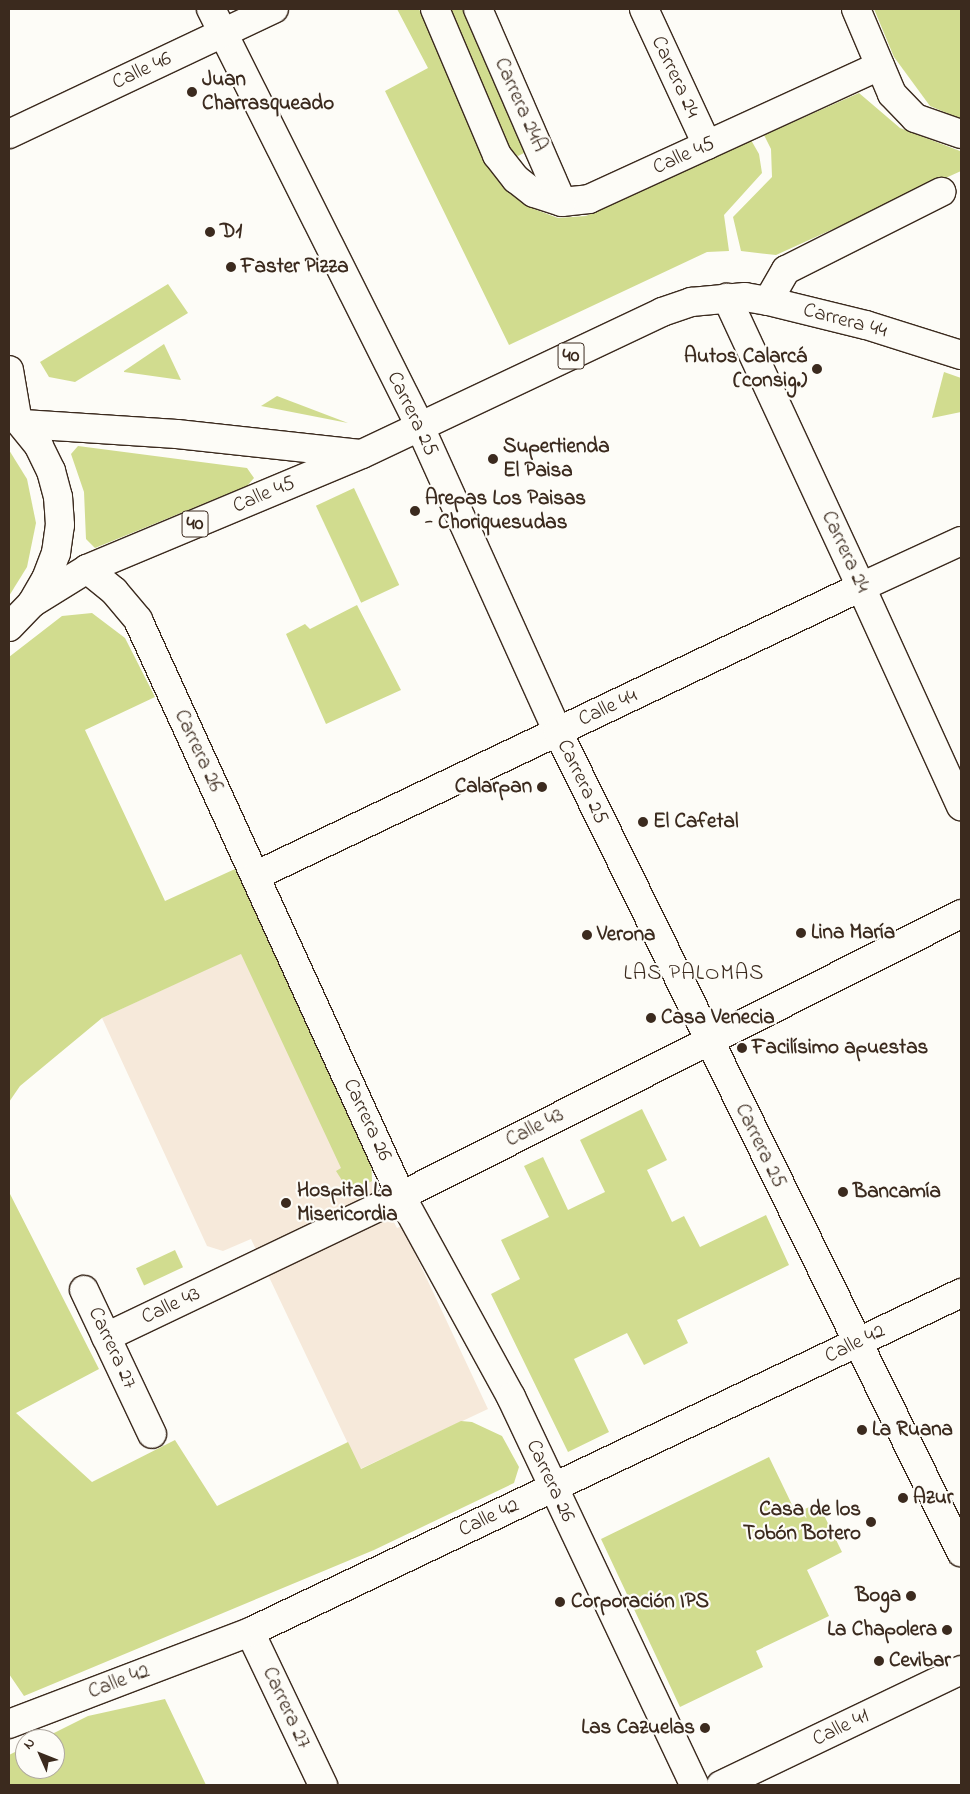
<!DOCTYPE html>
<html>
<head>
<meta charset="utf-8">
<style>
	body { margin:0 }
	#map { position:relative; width:970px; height:1794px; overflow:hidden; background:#fdfcf7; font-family:"Indie Flower",sans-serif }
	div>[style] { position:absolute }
	.built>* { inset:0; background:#f6e9da }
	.green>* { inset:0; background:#d1dc8f; transform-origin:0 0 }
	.roads { filter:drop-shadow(1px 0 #3b2a1e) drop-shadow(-1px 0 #3b2a1e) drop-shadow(0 1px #3b2a1e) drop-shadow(0 -1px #3b2a1e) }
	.minor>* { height:28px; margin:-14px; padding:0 14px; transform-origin:14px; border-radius:14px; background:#fdfcf7 }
	.major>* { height:28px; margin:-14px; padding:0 14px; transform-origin:14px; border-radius:14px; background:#fdfcf7 }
	.highway>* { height:28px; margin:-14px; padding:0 14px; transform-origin:14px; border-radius:14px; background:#fdfcf7 }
	.dots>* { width:14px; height:14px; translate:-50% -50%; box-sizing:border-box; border:2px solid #fdfcf7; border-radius:50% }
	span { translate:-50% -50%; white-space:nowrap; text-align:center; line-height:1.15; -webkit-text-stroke:4.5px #fdfcf7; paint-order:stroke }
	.shield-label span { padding:1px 4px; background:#fdfcf7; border:1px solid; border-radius:4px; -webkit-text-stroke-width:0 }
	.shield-label { font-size:20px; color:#3b2a1e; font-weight:700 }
	.street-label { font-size:21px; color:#3b2a1e }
	.poi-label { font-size:21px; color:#3b2a1e; font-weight:700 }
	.left { translate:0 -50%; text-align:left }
	.right { translate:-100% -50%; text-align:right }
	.neighbourhood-label { font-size:22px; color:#3b2a1e; letter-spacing:1px }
	.frame { position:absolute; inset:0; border:10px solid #3b2a1e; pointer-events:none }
	.north { position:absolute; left:15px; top:1729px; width:50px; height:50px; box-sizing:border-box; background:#fdfcf7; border:1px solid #afa8a0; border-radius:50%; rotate:314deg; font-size:14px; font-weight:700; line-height:20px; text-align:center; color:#3b2a1e }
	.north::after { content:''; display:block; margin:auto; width:18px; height:22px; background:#3b2a1e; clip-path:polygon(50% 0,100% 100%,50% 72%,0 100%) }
</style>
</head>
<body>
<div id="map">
	<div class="built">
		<div style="clip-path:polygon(252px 899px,371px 1158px,372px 1181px,397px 1228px,402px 1226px,488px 1409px,360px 1469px,251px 1239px,223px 1251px,207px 1246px,102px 1018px,241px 953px)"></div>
	</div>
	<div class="green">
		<div style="clip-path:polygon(397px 9px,419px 9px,487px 165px,534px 209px,558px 218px,586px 216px,751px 140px,759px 154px,762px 173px,724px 215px,729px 251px,707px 252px,509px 345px,385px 91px,428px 68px)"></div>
		<div style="clip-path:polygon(447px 9px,469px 9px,524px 153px,518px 156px,508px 151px)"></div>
		<div style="clip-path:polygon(874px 9px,961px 9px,961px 119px,930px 106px,894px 57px)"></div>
		<div style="clip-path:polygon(859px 93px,900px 128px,960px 151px,961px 171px,776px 255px,741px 251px,733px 217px,772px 177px,771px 149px,764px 135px)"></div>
		<div style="clip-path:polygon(168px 284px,188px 313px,75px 382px,49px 377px,40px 362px)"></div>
		<div style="clip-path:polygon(164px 344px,181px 380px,124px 372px,124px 371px)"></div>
		<div style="clip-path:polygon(944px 372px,961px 378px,961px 412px,932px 418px)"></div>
		<div style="clip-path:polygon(277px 396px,348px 423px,261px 406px)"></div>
		<div style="clip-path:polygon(78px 446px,247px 468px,254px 478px,247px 486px,95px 548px,86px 539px,84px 492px,71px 454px)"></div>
		<div style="clip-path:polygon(9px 450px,27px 479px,36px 523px,27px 567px,9px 596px)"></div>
		<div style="left:354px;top:488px;width:107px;height:42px;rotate:65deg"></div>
		<div style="clip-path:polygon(357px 605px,401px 690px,326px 724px,286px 634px,305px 624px,310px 629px)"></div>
		<div style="clip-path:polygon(92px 613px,125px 638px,155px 697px,85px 730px,165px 901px,235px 869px,252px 899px,371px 1158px,372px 1181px,350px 1193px,336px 1171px,341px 1168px,241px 954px,102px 1018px,20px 1086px,9px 1102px,9px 657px,62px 616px)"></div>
		<div style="clip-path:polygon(642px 1109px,667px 1160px,647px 1170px,672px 1222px,684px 1216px,700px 1247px,766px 1215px,789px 1265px,677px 1320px,688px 1343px,644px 1365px,627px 1333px,574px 1359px,609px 1432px,568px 1452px,491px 1294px,520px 1279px,501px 1240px,549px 1217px,524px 1166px,543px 1157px,568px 1210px,605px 1192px,580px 1140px)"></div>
		<div style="clip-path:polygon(9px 1192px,99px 1369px,16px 1413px,92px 1482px,175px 1440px,217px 1506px,348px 1442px,361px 1469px,461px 1421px,472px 1422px,502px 1436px,519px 1467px,514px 1483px,374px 1550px,24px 1696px,9px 1674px)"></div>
		<div style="left:175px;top:1250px;width:19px;height:43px;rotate:65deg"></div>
		<div style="clip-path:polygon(769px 1457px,796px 1513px,818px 1503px,842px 1552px,807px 1570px,829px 1616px,756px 1651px,763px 1667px,680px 1707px,601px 1539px)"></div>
		<div style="clip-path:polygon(165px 1699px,206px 1785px,9px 1785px,9px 1755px,25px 1747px,25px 1769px,55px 1769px,55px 1739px,42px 1739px,88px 1716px)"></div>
	</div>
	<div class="roads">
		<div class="minor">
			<div style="left:211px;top:9px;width:467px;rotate:63.4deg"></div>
			<div style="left:435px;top:9px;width:159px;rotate:67deg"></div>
			<div style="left:497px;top:155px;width:31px;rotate:52deg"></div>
			<div style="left:516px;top:179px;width:23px;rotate:38deg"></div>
			<div style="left:534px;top:193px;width:29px;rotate:18deg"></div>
			<div style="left:562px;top:202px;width:27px;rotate:-6deg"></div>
			<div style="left:589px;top:199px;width:320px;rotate:-24.6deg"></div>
			<div style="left:478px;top:9px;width:210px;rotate:66.5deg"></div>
			<div style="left:644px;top:9px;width:150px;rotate:65.1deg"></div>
			<div style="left:856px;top:9px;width:92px;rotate:67deg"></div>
			<div style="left:892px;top:94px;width:33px;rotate:46deg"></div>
			<div style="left:915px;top:118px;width:49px;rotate:19.2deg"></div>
			<div style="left:9px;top:134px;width:293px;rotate:-25.3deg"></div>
			<div style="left:768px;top:301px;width:36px;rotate:-60deg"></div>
			<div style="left:786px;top:270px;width:174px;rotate:-26.7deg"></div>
			<div style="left:9px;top:370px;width:48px;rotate:80.3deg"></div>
			<div style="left:87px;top:569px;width:35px;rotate:39deg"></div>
			<div style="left:114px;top:591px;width:38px;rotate:50deg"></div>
			<div style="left:138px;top:620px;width:633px;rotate:65.46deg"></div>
			<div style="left:401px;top:1196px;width:229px;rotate:61.3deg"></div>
			<div style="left:511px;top:1397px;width:429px;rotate:64.7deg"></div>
			<div style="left:255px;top:876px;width:671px;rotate:-25.5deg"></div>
			<div style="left:861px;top:587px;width:319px;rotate:-114.9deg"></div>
			<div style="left:84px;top:1290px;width:159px;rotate:64.7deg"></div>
			<div style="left:106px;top:1337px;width:327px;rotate:-25.5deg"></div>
			<div style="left:401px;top:1196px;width:627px;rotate:-26.73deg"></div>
			<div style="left:250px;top:1632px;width:170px;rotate:64.5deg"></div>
			<div style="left:9px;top:1724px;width:258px;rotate:-20.9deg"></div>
			<div style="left:250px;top:1632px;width:788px;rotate:-25.49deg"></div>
			<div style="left:721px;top:1785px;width:266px;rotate:-25.6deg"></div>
		</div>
		<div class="major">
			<div style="left:420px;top:427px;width:335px;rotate:65.7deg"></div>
			<div style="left:558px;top:732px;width:914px;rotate:63.83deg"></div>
			<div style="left:961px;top:541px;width:110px;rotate:155.3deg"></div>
			<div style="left:861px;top:587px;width:241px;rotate:65.5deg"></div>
		</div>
		<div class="highway">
			<div style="left:23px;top:424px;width:154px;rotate:3.7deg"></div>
			<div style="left:177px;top:434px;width:184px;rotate:6.2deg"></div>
			<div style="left:32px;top:603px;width:65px;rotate:-31.7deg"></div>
			<div style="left:87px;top:569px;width:298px;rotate:-22.7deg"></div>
			<div style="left:362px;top:454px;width:332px;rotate:-25.3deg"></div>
			<div style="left:662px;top:312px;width:31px;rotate:-19deg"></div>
			<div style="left:691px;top:302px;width:54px;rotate:-5.3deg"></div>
			<div style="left:745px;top:297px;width:23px;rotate:10deg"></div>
			<div style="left:768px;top:301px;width:101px;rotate:13.8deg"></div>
			<div style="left:866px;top:325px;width:100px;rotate:17.5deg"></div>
			<div style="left:9px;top:627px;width:33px;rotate:-46deg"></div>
			<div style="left:32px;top:603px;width:28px;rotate:-60deg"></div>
			<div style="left:46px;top:579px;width:28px;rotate:-69deg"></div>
			<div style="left:56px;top:553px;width:28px;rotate:-82deg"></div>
			<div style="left:60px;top:525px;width:28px;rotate:-94deg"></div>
			<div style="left:58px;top:497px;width:27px;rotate:-105deg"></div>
			<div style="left:51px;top:471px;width:28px;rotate:-116deg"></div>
			<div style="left:39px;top:446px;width:40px;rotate:-129deg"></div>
		</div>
	</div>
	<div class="dots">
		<div style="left:192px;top:92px;background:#3b2a1e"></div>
		<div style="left:210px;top:232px;background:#3b2a1e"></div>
		<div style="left:231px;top:267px;background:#3b2a1e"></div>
		<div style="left:817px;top:369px;background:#3b2a1e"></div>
		<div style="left:493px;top:459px;background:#3b2a1e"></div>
		<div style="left:415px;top:511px;background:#3b2a1e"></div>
		<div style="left:542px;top:787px;background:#3b2a1e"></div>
		<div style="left:643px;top:822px;background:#3b2a1e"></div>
		<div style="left:801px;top:933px;background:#3b2a1e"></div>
		<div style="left:587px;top:935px;background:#3b2a1e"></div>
		<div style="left:651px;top:1018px;background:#3b2a1e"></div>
		<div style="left:742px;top:1048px;background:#3b2a1e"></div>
		<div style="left:843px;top:1192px;background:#3b2a1e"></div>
		<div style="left:286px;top:1203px;background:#3b2a1e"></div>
		<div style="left:862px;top:1430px;background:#3b2a1e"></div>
		<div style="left:903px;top:1498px;background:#3b2a1e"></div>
		<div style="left:871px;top:1522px;background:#3b2a1e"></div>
		<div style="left:911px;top:1596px;background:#3b2a1e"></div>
		<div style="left:560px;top:1602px;background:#3b2a1e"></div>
		<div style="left:947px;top:1630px;background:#3b2a1e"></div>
		<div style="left:879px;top:1661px;background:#3b2a1e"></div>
		<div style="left:705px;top:1728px;background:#3b2a1e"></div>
	</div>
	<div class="shield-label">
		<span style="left:571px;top:356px">40</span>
		<span style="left:195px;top:524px">40</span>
	</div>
	<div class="street-label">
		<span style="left:142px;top:71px;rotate:-25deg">Calle 46</span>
		<span style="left:675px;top:77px;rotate:65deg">Carrera 24</span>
		<span style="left:520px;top:105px;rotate:66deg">Carrera 24A</span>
		<span style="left:684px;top:156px;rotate:-24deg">Calle 45</span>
		<span style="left:845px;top:321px;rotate:15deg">Carrera 44</span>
		<span style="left:412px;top:414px;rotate:64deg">Carrera 25</span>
		<span style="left:264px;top:495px;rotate:-23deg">Calle 45</span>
		<span style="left:845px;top:552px;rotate:65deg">Carrera 24</span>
		<span style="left:608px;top:708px;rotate:-25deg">Calle 44</span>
		<span style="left:198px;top:751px;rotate:65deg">Carrera 26</span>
		<span style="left:582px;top:782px;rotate:64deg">Carrera 25</span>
		<span style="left:367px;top:1120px;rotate:65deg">Carrera 26</span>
		<span style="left:535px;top:1128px;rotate:-27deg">Calle 43</span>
		<span style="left:760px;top:1146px;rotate:64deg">Carrera 25</span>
		<span style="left:171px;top:1306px;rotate:-25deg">Calle 43</span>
		<span style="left:855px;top:1344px;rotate:-26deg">Calle 42</span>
		<span style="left:112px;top:1348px;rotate:65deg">Carrera 27</span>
		<span style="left:550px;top:1481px;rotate:65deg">Carrera 26</span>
		<span style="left:489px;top:1518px;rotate:-25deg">Calle 42</span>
		<span style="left:119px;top:1682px;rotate:-21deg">Calle 42</span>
		<span style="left:286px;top:1708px;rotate:65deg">Carrera 27</span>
		<span style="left:841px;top:1728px;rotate:-26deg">Calle 41</span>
	</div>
	<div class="poi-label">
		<span class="left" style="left:202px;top:92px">Juan<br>Charrasqueado</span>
		<span class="left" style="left:220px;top:232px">D1</span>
		<span class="left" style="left:241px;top:267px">Faster Pizza</span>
		<span class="right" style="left:807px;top:369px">Autos Calarcá<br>(consig.)</span>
		<span class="left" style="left:503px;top:459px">Supertienda<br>El Paisa</span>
		<span class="left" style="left:425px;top:511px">Arepas Los Paisas<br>- Choriquesudas</span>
		<span class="right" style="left:532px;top:787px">Calarpan</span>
		<span class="left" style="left:653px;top:822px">El Cafetal</span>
		<span class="left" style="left:811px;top:933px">Lina María</span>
		<span class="left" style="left:597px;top:935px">Verona</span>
		<span class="left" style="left:661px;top:1018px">Casa Venecia</span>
		<span class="left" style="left:752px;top:1048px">Facilísimo apuestas</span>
		<span class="left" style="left:297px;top:1203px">Hospital La<br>Misericordia</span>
		<span class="left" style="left:853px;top:1192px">Bancamía</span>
		<span class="left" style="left:872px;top:1430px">La Ruana</span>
		<span class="left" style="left:913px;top:1498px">Azur</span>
		<span class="right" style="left:861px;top:1522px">Casa de los<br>Tobón Botero</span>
		<span class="right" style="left:901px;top:1596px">Boga</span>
		<span class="left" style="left:571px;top:1602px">Corporación IPS</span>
		<span class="right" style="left:937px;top:1630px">La Chapolera</span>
		<span class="left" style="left:889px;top:1661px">Cevibar</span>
		<span class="right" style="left:695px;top:1728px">Las Cazuelas</span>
	</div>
	<div class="neighbourhood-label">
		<span style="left:694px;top:975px">LAS PALOMAS</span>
	</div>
	<div class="frame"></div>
	<div class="north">N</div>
</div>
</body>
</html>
